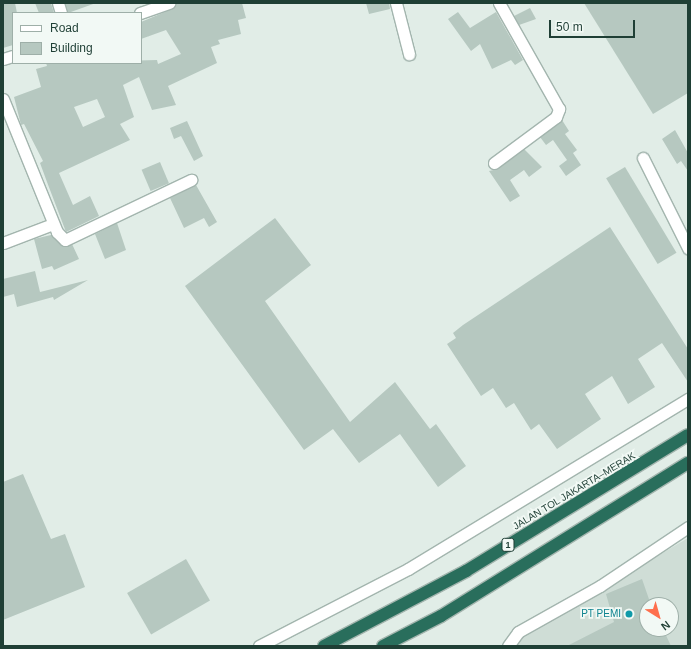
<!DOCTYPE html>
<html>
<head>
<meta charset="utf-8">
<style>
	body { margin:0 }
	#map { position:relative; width:691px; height:649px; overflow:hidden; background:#e1ede7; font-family:Helvetica,sans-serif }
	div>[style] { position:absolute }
	.built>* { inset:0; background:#cfddd6 }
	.building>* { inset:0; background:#b6c8c0; transform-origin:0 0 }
	.roads { filter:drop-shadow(1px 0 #a3b5ae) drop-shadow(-1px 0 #a3b5ae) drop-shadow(0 1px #a3b5ae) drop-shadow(0 -1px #a3b5ae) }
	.minor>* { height:11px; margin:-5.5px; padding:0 5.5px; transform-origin:5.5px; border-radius:5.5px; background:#fff }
	.highway>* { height:12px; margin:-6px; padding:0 6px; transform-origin:6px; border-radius:6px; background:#296e5c }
	.dots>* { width:11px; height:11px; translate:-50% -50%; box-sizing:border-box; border:2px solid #f2f9f5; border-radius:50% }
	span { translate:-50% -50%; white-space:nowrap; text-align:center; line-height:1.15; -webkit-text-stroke:3.5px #f2f9f5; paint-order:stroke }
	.shield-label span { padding:1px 3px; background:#f2f9f5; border:1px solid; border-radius:3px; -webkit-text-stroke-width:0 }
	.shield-label { font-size:9px; color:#1f3f35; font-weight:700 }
	.street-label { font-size:10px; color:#1f3f35 }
	.culture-label { font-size:10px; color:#0d838f }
	.right { translate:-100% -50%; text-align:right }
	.frame { position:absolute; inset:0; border:4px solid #1f3f35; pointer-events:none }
	.legend { position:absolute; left:12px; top:12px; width:130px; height:52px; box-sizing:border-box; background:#f2f9f5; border:1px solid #9eafa8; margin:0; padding:5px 7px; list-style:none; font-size:12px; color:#1f3f35 }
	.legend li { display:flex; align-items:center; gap:8px; height:20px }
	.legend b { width:20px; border:1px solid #9eafa8 }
	.north { position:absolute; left:639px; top:597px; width:40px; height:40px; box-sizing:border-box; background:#f2f9f5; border:1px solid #9eafa8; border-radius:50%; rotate:143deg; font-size:11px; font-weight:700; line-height:16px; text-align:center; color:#1f3f35 }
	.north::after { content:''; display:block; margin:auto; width:14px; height:18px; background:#fe6f4d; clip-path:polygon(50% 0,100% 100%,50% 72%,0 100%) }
	.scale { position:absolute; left:549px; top:20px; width:86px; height:18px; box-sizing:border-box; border:2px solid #1f3f35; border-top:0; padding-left:5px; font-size:12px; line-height:14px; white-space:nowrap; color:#1f3f35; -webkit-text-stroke:3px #f2f9f5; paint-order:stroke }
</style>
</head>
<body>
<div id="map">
	<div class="built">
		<div style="clip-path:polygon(evenodd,688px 538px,688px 646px,505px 646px,688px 538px,647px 605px,671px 605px,671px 629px,647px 629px,647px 605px)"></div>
	</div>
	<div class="building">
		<div style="clip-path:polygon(3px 3px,15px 3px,17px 13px,13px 13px,13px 45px,3px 48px)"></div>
		<div style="clip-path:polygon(35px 3px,51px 3px,54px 13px,39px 13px)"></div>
		<div style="clip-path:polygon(65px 3px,96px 3px,68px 13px)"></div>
		<div style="clip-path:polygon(evenodd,176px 3px,242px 3px,246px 18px,238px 20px,241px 34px,218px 40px,220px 44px,211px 47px,217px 63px,168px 86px,176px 105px,152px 110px,139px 77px,123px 85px,134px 117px,120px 124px,130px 140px,59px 173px,73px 205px,90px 196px,99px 216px,66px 232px,47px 182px,40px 163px,43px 161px,24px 124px,21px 125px,14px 97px,41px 87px,36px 69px,47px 66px,46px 63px,157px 60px,158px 64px,181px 54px,166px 30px,141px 39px,141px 22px,172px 9px,176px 3px,97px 99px,105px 117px,83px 127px,74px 107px,97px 99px)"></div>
		<div style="clip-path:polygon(366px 3px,389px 3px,390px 9px,369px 14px)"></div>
		<div style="clip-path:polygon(584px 3px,688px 3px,688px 93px,653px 114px)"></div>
		<div style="clip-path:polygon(530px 8px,536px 19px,519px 25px,514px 16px)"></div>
		<div style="clip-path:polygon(458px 12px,470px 28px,496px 12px,523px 60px,515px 65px,511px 60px,492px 69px,480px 44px,471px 51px,448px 19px)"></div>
		<div style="clip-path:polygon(562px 120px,569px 131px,565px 134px,577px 150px,573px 153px,581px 165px,566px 176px,559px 166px,567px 160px,553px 140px,546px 145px,540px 137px)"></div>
		<div style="clip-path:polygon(187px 121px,203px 156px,194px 161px,181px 136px,174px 139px,170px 128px)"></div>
		<div style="clip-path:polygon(675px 130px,688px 153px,688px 171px,681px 161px,677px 164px,662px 139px)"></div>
		<div style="clip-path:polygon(524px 149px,542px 167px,529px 177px,524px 170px,510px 180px,520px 196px,510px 202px,489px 171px,498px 169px)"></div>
		<div style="left:160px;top:162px;width:23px;height:20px;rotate:67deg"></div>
		<div style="left:625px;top:167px;width:100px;height:22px;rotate:59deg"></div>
		<div style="clip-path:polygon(196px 185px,217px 222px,209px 227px,204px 218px,184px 228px,170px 198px)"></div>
		<div style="clip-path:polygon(275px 218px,311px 265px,265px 301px,350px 422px,395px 382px,430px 429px,436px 424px,466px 466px,438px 487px,400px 434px,359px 463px,333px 429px,304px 450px,185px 286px)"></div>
		<div style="clip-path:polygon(117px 223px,126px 250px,105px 259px,95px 234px)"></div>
		<div style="clip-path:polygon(610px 227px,688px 349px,688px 382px,662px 343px,638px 359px,655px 387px,628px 404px,612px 376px,585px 394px,601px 419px,557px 449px,539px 424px,531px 430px,514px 403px,506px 408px,493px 388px,481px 396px,447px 344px,456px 338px,453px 333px,463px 325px)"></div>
		<div style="clip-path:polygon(51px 235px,63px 247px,72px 244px,79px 259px,54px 270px,52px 266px,42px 269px,34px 239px)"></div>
		<div style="clip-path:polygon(35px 271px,40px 292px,88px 280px,54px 300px,53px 297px,17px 307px,14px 294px,3px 297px,3px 279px)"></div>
		<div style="clip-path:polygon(23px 474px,51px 539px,65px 534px,85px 587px,3px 620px,3px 482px)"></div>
		<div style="left:186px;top:559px;width:48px;height:68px;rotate:60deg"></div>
		<div style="clip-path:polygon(642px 579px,651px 605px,647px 605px,647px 629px,663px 629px,671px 646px,567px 646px,614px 622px,606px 594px)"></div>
	</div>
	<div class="roads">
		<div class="minor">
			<div style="left:58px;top:3px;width:10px;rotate:73deg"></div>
			<div style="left:396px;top:3px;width:53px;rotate:75.7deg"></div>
			<div style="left:140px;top:13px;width:31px;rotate:-19deg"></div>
			<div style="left:3px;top:59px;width:10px;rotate:-17deg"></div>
			<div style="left:3px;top:99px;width:144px;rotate:67.9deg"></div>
			<div style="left:57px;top:232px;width:11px;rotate:45deg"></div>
			<div style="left:65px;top:240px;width:140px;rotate:-25.5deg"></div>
			<div style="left:643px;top:158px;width:101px;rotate:63.4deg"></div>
			<div style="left:494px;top:163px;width:77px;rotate:-36.6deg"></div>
			<div style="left:556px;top:117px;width:9px;rotate:-69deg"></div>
			<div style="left:559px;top:109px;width:122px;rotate:-119.5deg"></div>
			<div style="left:3px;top:243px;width:53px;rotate:-20.8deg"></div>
			<div style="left:259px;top:646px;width:168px;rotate:-27.3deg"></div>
			<div style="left:408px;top:569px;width:328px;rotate:-31.3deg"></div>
			<div style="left:508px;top:646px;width:17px;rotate:-54deg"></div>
			<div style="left:518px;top:632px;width:94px;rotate:-29.3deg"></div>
			<div style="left:600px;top:586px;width:106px;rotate:-33.8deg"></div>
		</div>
		<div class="highway">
			<div style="left:324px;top:646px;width:161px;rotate:-27.8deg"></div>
			<div style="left:466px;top:571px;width:260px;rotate:-31.5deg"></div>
			<div style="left:383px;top:646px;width:65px;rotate:-27.3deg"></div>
			<div style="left:441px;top:616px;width:291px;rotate:-31.8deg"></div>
		</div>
	</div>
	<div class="dots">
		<div style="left:629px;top:614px;background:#0f9aa8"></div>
	</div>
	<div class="shield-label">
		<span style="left:508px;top:545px">1</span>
	</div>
	<div class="street-label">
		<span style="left:574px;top:491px;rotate:-31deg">JALAN TOL JAKARTA–MERAK</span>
	</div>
	<div class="culture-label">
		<span class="right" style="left:621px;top:614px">PT PEMI</span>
	</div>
	<div class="frame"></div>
	<ul class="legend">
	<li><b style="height:5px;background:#fff"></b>Road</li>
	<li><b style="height:11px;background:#b6c8c0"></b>Building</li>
	</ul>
	<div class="north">N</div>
	<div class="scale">50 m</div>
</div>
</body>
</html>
